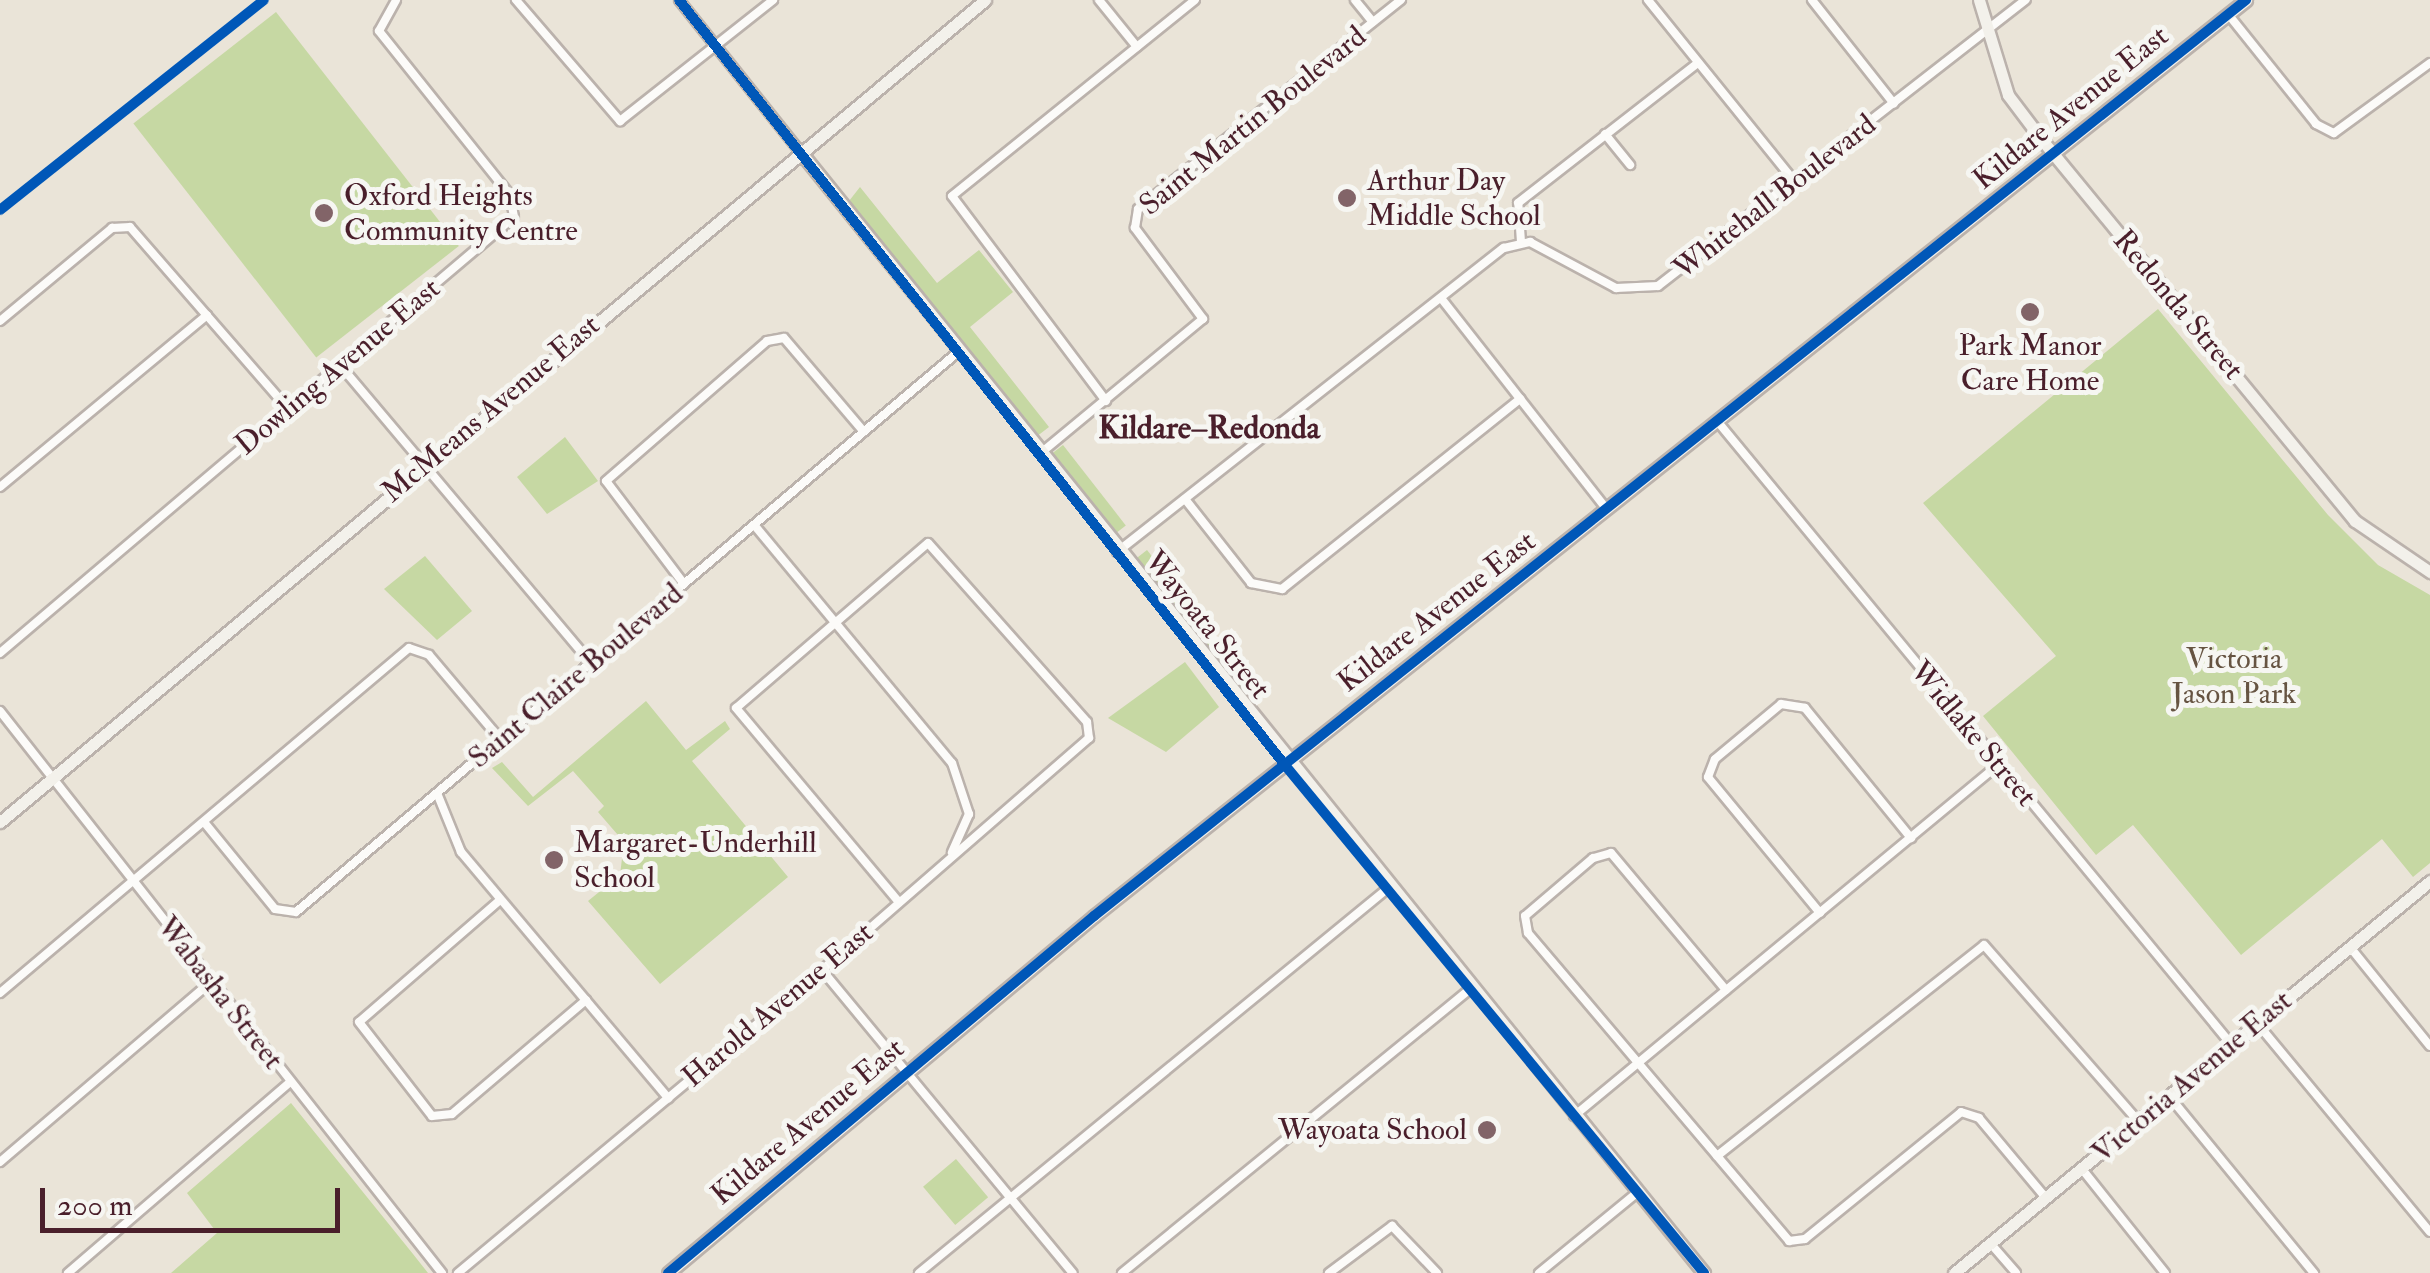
<!DOCTYPE html>
<html>
<head>
<meta charset="utf-8">
<style>
	body { margin:0 }
	#map { position:relative; width:2430px; height:1273px; overflow:hidden; background:#eae4d8; font-family:"IM FELL Double Pica",serif }
	div>[style] { position:absolute }
	.green>* { inset:0; background:#c6d8a3; transform-origin:0 0 }
	.roads { filter:drop-shadow(2px 0 #bbb2ac) drop-shadow(-2px 0 #bbb2ac) drop-shadow(0 2px #bbb2ac) drop-shadow(0 -2px #bbb2ac) }
	.street>* { height:8px; margin:-4px; padding:0 4px; transform-origin:4px; border-radius:4px; background:#fcfbf9 }
	.secondary>* { height:11px; margin:-5.5px; padding:0 5.5px; transform-origin:5.5px; border-radius:5.5px; background:#f3f1eb }
	.cycleway>* { height:10px; margin:-5px; padding:0 5px; transform-origin:5px; border-radius:5px; background:#0057b8 }
	.dots>* { width:28px; height:28px; translate:-50% -50%; box-sizing:border-box; border:5px solid #f6f6f2; border-radius:50% }
	span { translate:-50% -50%; white-space:nowrap; text-align:center; line-height:1.15; -webkit-text-stroke:10px #f6f6f2; paint-order:stroke }
	.street-label { font-size:30px; color:#4a1f2b }
	.poi-label { font-size:30px; color:#4a1f2b }
	.left { translate:0 -50%; text-align:left }
	.right { translate:-100% -50%; text-align:right }
	.park-label { font-size:30px; color:#665442 }
	.neighbourhood-label { font-size:32px; color:#4a1f2b; font-weight:700 }
	.scale { position:absolute; left:40px; top:1188px; width:300px; height:45px; box-sizing:border-box; border:5px solid #4a1f2b; border-top:0; padding-left:12px; font-size:30px; line-height:35px; white-space:nowrap; color:#4a1f2b; -webkit-text-stroke:8px #f6f6f2; paint-order:stroke }
</style>
</head>
<body>
<div id="map">
	<div class="green">
		<div style="left:276px;top:12px;width:297px;height:181px;rotate:52deg"></div>
		<div style="clip-path:polygon(860px 187px,937px 283px,979px 250px,1013px 292px,970px 327px,1049px 427px,1036px 437px,849px 201px)"></div>
		<div style="clip-path:polygon(2158px 309px,2328px 515px,2378px 565px,2430px 595px,2430px 863px,2413px 877px,2382px 839px,2241px 955px,2133px 825px,2096px 855px,1983px 716px,2056px 656px,1923px 503px)"></div>
		<div style="clip-path:polygon(565px 437px,598px 481px,547px 514px,517px 477px)"></div>
		<div style="left:1063px;top:445px;width:102px;height:16px;rotate:52deg"></div>
		<div style="left:1147px;top:550px;width:173px;height:17px;rotate:52deg"></div>
		<div style="clip-path:polygon(425px 556px,472px 611px,437px 640px,384px 589px)"></div>
		<div style="clip-path:polygon(1185px 662px,1219px 707px,1166px 752px,1108px 718px)"></div>
		<div style="clip-path:polygon(646px 701px,686px 750px,725px 721px,730px 729px,692px 761px,788px 877px,660px 984px,588px 901px,620px 875px,624px 842px,598px 812px,604px 806px,573px 771px,528px 806px,492px 768px,502px 762px,533px 797px)"></div>
		<div style="clip-path:polygon(291px 1103px,413px 1254px,428px 1273px,171px 1273px,217px 1233px,187px 1193px)"></div>
		<div style="left:956px;top:1159px;width:50px;height:43px;rotate:50deg"></div>
	</div>
	<div class="roads">
		<div class="street">
			<div style="left:516px;top:0;width:160px;rotate:49.3deg"></div>
			<div style="left:620px;top:121px;width:195px;rotate:-38.3deg"></div>
			<div style="left:679px;top:0;width:191px;rotate:51.4deg"></div>
			<div style="left:1099px;top:0;width:60px;rotate:51deg"></div>
			<div style="left:1355px;top:0;width:28px;rotate:51deg"></div>
			<div style="left:1648px;top:0;width:234px;rotate:51.1deg"></div>
			<div style="left:1812px;top:0;width:132px;rotate:51.7deg"></div>
			<div style="left:2228px;top:14px;width:141px;rotate:51.3deg"></div>
			<div style="left:2316px;top:124px;width:20px;rotate:27deg"></div>
			<div style="left:2334px;top:133px;width:119px;rotate:-36.1deg"></div>
			<div style="left:1605px;top:134px;width:40px;rotate:51deg"></div>
			<div style="left:1521px;top:242px;width:39px;rotate:-94deg"></div>
			<div style="left:1518px;top:203px;width:228px;rotate:-37.9deg"></div>
			<div style="left:1441px;top:298px;width:269px;rotate:51.9deg"></div>
			<div style="left:0;top:321px;width:146px;rotate:-39.7deg"></div>
			<div style="left:112px;top:228px;width:18px;rotate:-3deg"></div>
			<div style="left:130px;top:227px;width:241px;rotate:49deg"></div>
			<div style="left:340px;top:365px;width:390px;rotate:49.9deg"></div>
			<div style="left:1106px;top:401px;width:256px;rotate:-126.9deg"></div>
			<div style="left:952px;top:196px;width:312px;rotate:-38.9deg"></div>
			<div style="left:1718px;top:422px;width:806px;rotate:50.49deg"></div>
			<div style="left:1042px;top:452px;width:209px;rotate:-39.6deg"></div>
			<div style="left:1203px;top:319px;width:114px;rotate:-126.8deg"></div>
			<div style="left:1135px;top:228px;width:19px;rotate:-81deg"></div>
			<div style="left:1138px;top:209px;width:336px;rotate:-38.5deg"></div>
			<div style="left:0;top:487px;width:269px;rotate:-39.7deg"></div>
			<div style="left:1185px;top:499px;width:107px;rotate:51.8deg"></div>
			<div style="left:1251px;top:583px;width:32px;rotate:11deg"></div>
			<div style="left:1282px;top:589px;width:305px;rotate:-38.6deg"></div>
			<div style="left:755px;top:526px;width:308px;rotate:50.3deg"></div>
			<div style="left:952px;top:763px;width:54px;rotate:71.6deg"></div>
			<div style="left:969px;top:814px;width:42px;rotate:114.1deg"></div>
			<div style="left:1117px;top:552px;width:492px;rotate:-38.2deg"></div>
			<div style="left:1504px;top:248px;width:27px;rotate:-13deg"></div>
			<div style="left:1530px;top:242px;width:98px;rotate:28.1deg"></div>
			<div style="left:1616px;top:288px;width:42px;rotate:-2.7deg"></div>
			<div style="left:1658px;top:286px;width:466px;rotate:-37.9deg"></div>
			<div style="left:684px;top:584px;width:129px;rotate:-127.1deg"></div>
			<div style="left:606px;top:481px;width:213px;rotate:-41deg"></div>
			<div style="left:767px;top:341px;width:17px;rotate:-10deg"></div>
			<div style="left:784px;top:338px;width:123px;rotate:49.6deg"></div>
			<div style="left:0;top:653px;width:674px;rotate:-40.31deg"></div>
			<div style="left:514px;top:217px;width:22px;rotate:-100deg"></div>
			<div style="left:510px;top:195px;width:210px;rotate:-128.6deg"></div>
			<div style="left:379px;top:31px;width:35px;rotate:-61deg"></div>
			<div style="left:0;top:711px;width:715px;rotate:51.82deg"></div>
			<div style="left:437px;top:793px;width:64px;rotate:67.9deg"></div>
			<div style="left:461px;top:852px;width:322px;rotate:49.9deg"></div>
			<div style="left:204px;top:822px;width:112px;rotate:50.8deg"></div>
			<div style="left:275px;top:909px;width:21px;rotate:8deg"></div>
			<div style="left:296px;top:912px;width:867px;rotate:-40.23deg"></div>
			<div style="left:500px;top:900px;width:186px;rotate:139.1deg"></div>
			<div style="left:359px;top:1022px;width:119px;rotate:52.2deg"></div>
			<div style="left:432px;top:1116px;width:20px;rotate:-6deg"></div>
			<div style="left:452px;top:1114px;width:176px;rotate:-40.4deg"></div>
			<div style="left:1820px;top:913px;width:176px;rotate:-129.5deg"></div>
			<div style="left:1708px;top:777px;width:19px;rotate:-69deg"></div>
			<div style="left:1715px;top:759px;width:86px;rotate:-39.8deg"></div>
			<div style="left:1781px;top:704px;width:24px;rotate:9deg"></div>
			<div style="left:1805px;top:708px;width:168px;rotate:50.8deg"></div>
			<div style="left:2350px;top:947px;width:127px;rotate:51.1deg"></div>
			<div style="left:822px;top:970px;width:393px;rotate:50.4deg"></div>
			<div style="left:1726px;top:990px;width:179px;rotate:-130deg"></div>
			<div style="left:1611px;top:853px;width:19px;rotate:164deg"></div>
			<div style="left:1593px;top:858px;width:89px;rotate:139.5deg"></div>
			<div style="left:1525px;top:916px;width:17px;rotate:80deg"></div>
			<div style="left:1528px;top:933px;width:404px;rotate:49.7deg"></div>
			<div style="left:1789px;top:1241px;width:16px;rotate:-7deg"></div>
			<div style="left:1805px;top:1239px;width:201px;rotate:-39.1deg"></div>
			<div style="left:1961px;top:1112px;width:19px;rotate:18deg"></div>
			<div style="left:1979px;top:1118px;width:104px;rotate:50.1deg"></div>
			<div style="left:0;top:993px;width:535px;rotate:-40.15deg"></div>
			<div style="left:409px;top:648px;width:21px;rotate:19deg"></div>
			<div style="left:429px;top:655px;width:110px;rotate:49.8deg"></div>
			<div style="left:2257px;top:1023px;width:271px;rotate:50.4deg"></div>
			<div style="left:2169px;top:1096px;width:229px;rotate:50.7deg"></div>
			<div style="left:1574px;top:1116px;width:550px;rotate:-39.62deg"></div>
			<div style="left:1717px;top:1156px;width:340px;rotate:-38.3deg"></div>
			<div style="left:1984px;top:945px;width:235px;rotate:48.8deg"></div>
			<div style="left:0;top:1162px;width:277px;rotate:-40.5deg"></div>
			<div style="left:2082px;top:1169px;width:133px;rotate:51.4deg"></div>
			<div style="left:1991px;top:1244px;width:38px;rotate:49deg"></div>
			<div style="left:68px;top:1273px;width:293px;rotate:-40.7deg"></div>
			<div style="left:458px;top:1273px;width:474px;rotate:-39.8deg"></div>
			<div style="left:822px;top:970px;width:354px;rotate:-41deg"></div>
			<div style="left:1089px;top:738px;width:16px;rotate:-97deg"></div>
			<div style="left:1087px;top:722px;width:239px;rotate:-131.6deg"></div>
			<div style="left:928px;top:543px;width:253px;rotate:139.3deg"></div>
			<div style="left:736px;top:708px;width:253px;rotate:50deg"></div>
			<div style="left:919px;top:1273px;width:605px;rotate:-39.37deg"></div>
			<div style="left:1122px;top:1273px;width:449px;rotate:-39.2deg"></div>
			<div style="left:1329px;top:1273px;width:79px;rotate:-36.7deg"></div>
			<div style="left:1392px;top:1226px;width:65px;rotate:46.2deg"></div>
			<div style="left:1539px;top:1273px;width:128px;rotate:-39.3deg"></div>
		</div>
		<div class="secondary">
			<div style="left:1979px;top:0;width:99px;rotate:73deg"></div>
			<div style="left:2008px;top:95px;width:56px;rotate:52.9deg"></div>
			<div style="left:2042px;top:140px;width:493px;rotate:50.6deg"></div>
			<div style="left:2355px;top:521px;width:91px;rotate:34.2deg"></div>
			<div style="left:798px;top:149px;width:1444px;rotate:51.13deg"></div>
			<div style="left:0;top:822px;width:1283px;rotate:-39.85deg"></div>
			<div style="left:668px;top:1273px;width:556px;rotate:-39.96deg"></div>
			<div style="left:1094px;top:916px;width:1472px;rotate:-38.49deg"></div>
			<div style="left:1954px;top:1273px;width:617px;rotate:-39.47deg"></div>
		</div>
	</div>
	<div class="cycleway">
		<div style="left:679px;top:0;width:975px;rotate:51.62deg"></div>
		<div style="left:1284px;top:764px;width:660px;rotate:50.47deg"></div>
		<div style="left:0;top:210px;width:337px;rotate:-38.5deg"></div>
		<div style="left:668px;top:1273px;width:556px;rotate:-39.96deg"></div>
		<div style="left:1094px;top:916px;width:1472px;rotate:-38.49deg"></div>
	</div>
	<div class="dots">
		<div style="left:1347px;top:198px;background:#826468"></div>
		<div style="left:324px;top:213px;background:#826468"></div>
		<div style="left:2030px;top:312px;background:#826468"></div>
		<div style="left:554px;top:860px;background:#826468"></div>
		<div style="left:1487px;top:1130px;background:#826468"></div>
	</div>
	<div class="street-label">
		<span style="left:2071px;top:108px;rotate:-39deg">Kildare Avenue East</span>
		<span style="left:1253px;top:121px;rotate:-39deg">Saint Martin Boulevard</span>
		<span style="left:1775px;top:197px;rotate:-38deg">Whitehall Boulevard</span>
		<span style="left:2178px;top:305px;rotate:50deg">Redonda Street</span>
		<span style="left:338px;top:367px;rotate:-40deg">Dowling Avenue East</span>
		<span style="left:491px;top:409px;rotate:-40deg">McMeans Avenue East</span>
		<span style="left:1437px;top:612px;rotate:-38deg">Kildare Avenue East</span>
		<span style="left:1207px;top:625px;rotate:51deg">Wayoata Street</span>
		<span style="left:576px;top:676px;rotate:-40deg">Saint Claire Boulevard</span>
		<span style="left:1973px;top:734px;rotate:50deg">Widlake Street</span>
		<span style="left:220px;top:993px;rotate:52deg">Wabasha Street</span>
		<span style="left:778px;top:1005px;rotate:-40deg">Harold Avenue East</span>
		<span style="left:2192px;top:1077px;rotate:-40deg">Victoria Avenue East</span>
		<span style="left:808px;top:1122px;rotate:-40deg">Kildare Avenue East</span>
	</div>
	<div class="poi-label">
		<span class="left" style="left:1367px;top:198px">Arthur Day<br>Middle School</span>
		<span class="left" style="left:344px;top:213px">Oxford Heights<br>Community Centre</span>
		<span style="left:2030px;top:363px">Park Manor<br>Care Home</span>
		<span class="left" style="left:574px;top:860px">Margaret-Underhill<br>School</span>
		<span class="right" style="left:1467px;top:1130px">Wayoata School</span>
	</div>
	<div class="park-label">
		<span style="left:2234px;top:676px">Victoria<br>Jason Park</span>
	</div>
	<div class="neighbourhood-label">
		<span style="left:1209px;top:428px">Kildare–Redonda</span>
	</div>
	<div class="scale">200 m</div>
</div>
</body>
</html>
